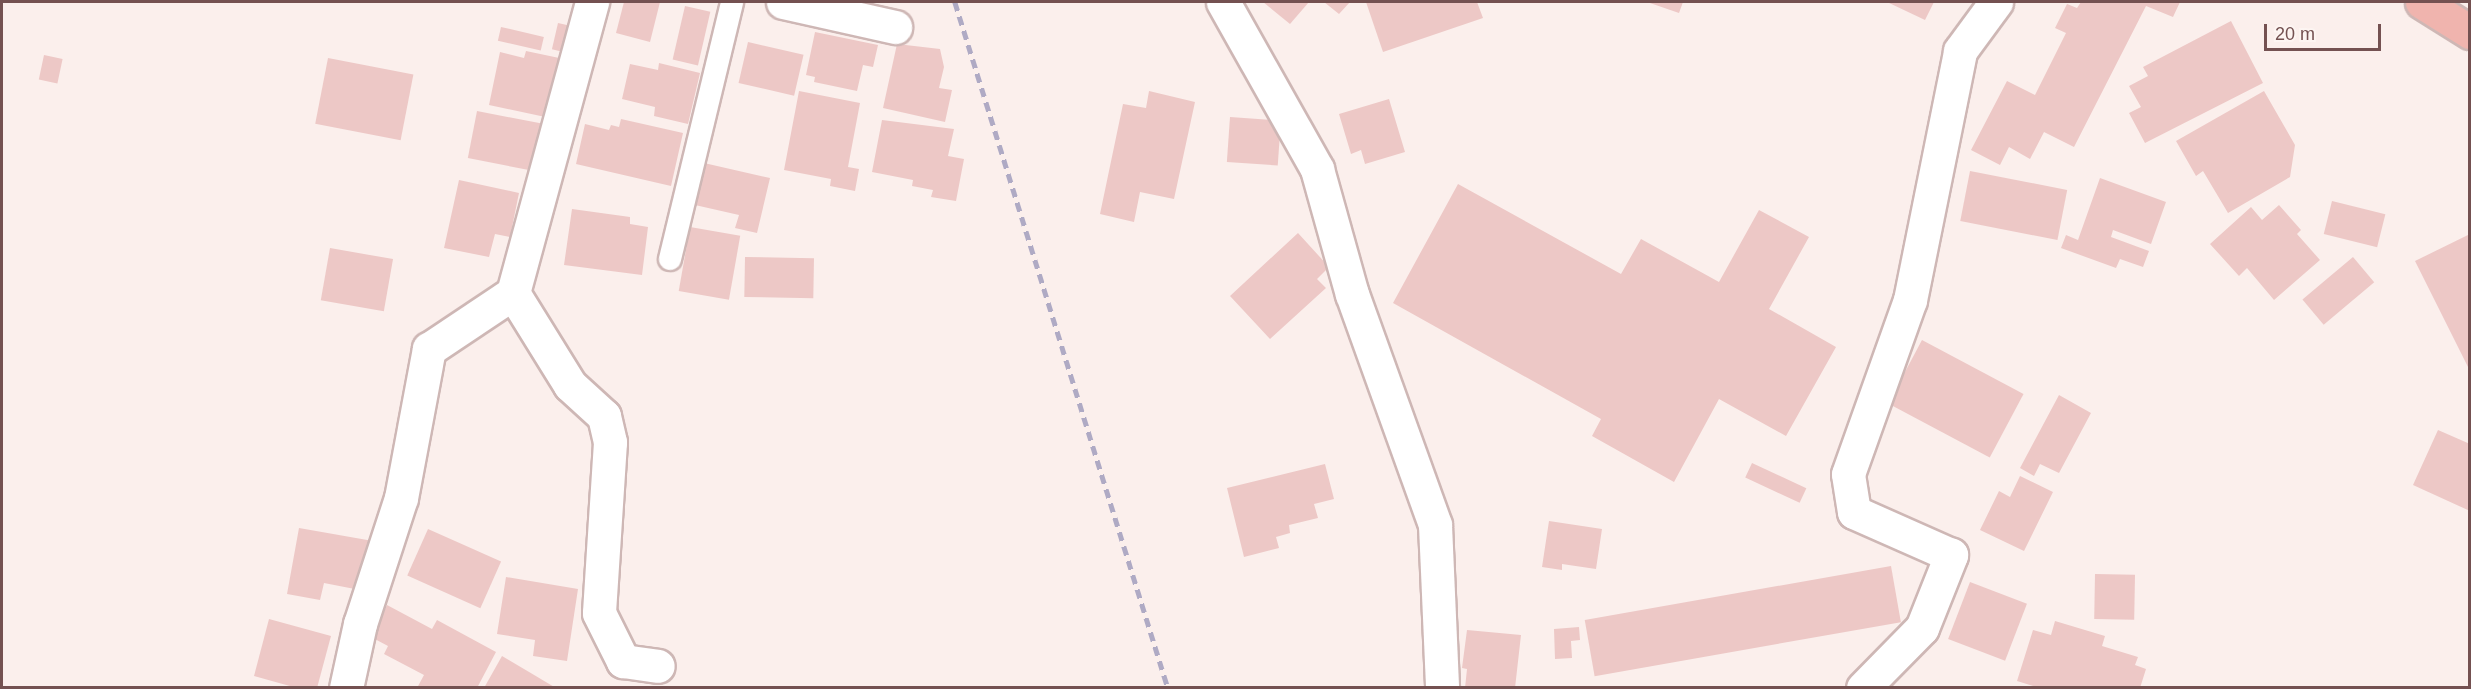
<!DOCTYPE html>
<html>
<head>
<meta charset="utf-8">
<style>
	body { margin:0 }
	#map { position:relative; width:2471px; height:689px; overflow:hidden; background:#fbefec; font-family:Helvetica,sans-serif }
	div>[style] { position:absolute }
	.building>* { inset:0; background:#edc8c6; transform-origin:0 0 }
	.roads { filter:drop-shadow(2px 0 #ceb7b5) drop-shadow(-2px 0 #ceb7b5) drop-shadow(0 2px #ceb7b5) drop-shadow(0 -2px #ceb7b5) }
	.service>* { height:22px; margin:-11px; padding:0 11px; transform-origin:11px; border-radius:11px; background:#fff }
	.minor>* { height:33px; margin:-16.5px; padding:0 16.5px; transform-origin:16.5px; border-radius:16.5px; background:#fff }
	.trunk>* { height:33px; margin:-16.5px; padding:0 16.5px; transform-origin:16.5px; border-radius:16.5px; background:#f0b4ae }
	.rail>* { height:4.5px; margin-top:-2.25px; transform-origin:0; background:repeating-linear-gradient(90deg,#afaac4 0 9px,transparent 0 15px) }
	span { translate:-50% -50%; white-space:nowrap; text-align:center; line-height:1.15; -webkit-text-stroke:6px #fdf5f2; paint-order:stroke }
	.frame { position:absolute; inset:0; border:3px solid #745151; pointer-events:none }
	.scale { position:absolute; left:2264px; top:24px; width:117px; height:27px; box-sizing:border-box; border:3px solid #745151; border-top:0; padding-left:8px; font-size:18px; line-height:21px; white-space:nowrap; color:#745151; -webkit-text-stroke:4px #fdf5f2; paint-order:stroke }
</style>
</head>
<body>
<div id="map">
	<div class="building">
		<div style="clip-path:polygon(624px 2px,660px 2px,650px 42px,616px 33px)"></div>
		<div style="clip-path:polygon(1263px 2px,1309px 2px,1290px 24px)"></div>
		<div style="clip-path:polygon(1324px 2px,1350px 2px,1339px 14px)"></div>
		<div style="clip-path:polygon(1366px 2px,1477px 2px,1483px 18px,1383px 52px)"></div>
		<div style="clip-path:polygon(1647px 2px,1683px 2px,1679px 13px)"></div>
		<div style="clip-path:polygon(1887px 2px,1934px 2px,1925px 20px)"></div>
		<div style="clip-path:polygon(2081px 2px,2180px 2px,2173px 17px,2146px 6px,2074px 147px,2044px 132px,2030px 159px,2009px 147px,2000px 165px,1971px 150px,2007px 81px,2035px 95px,2066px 33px,2055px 28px,2067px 4px,2077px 8px)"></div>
		<div style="left:685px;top:6px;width:26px;height:55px;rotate:13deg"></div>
		<div style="clip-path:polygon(2231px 21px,2263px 83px,2145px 143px,2129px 113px,2141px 107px,2129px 86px,2148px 76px,2143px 67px)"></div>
		<div style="left:558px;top:23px;width:17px;height:27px;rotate:13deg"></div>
		<div style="left:501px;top:27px;width:44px;height:14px;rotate:13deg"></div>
		<div style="clip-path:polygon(815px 32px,878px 45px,873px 67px,863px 65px,857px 91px,814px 82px,815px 77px,806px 75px)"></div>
		<div style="left:748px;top:42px;width:57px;height:42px;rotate:13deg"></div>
		<div style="clip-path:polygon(897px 44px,940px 49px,944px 67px,939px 88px,952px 90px,945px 122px,883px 108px)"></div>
		<div style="clip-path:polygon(526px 51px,564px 59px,550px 118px,489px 105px,500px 52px,524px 58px)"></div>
		<div style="left:44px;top:55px;width:19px;height:25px;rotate:12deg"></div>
		<div style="left:328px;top:58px;width:87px;height:67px;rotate:11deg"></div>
		<div style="clip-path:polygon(659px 63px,700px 73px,688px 124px,654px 116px,655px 107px,622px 99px,630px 64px,658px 70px)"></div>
		<div style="clip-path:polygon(799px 91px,860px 103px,848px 167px,859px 169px,855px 191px,830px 186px,831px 179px,784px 170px)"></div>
		<div style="clip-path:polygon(1149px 91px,1195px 102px,1174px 199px,1140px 192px,1134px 222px,1100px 214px,1123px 104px,1146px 108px)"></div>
		<div style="clip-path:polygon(2264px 91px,2295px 145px,2290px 177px,2228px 213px,2203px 171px,2196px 176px,2176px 141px)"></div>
		<div style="clip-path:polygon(1389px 99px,1405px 152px,1365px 164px,1361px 150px,1351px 154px,1339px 114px)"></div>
		<div style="left:477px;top:111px;width:66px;height:48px;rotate:11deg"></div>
		<div style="left:1230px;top:117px;width:51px;height:45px;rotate:4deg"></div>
		<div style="clip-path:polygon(621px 119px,683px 133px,671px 186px,576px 164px,585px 124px,609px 130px,611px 125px,619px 127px)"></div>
		<div style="clip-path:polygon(882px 120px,954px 129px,948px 156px,964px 159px,956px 201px,931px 197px,933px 190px,912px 186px,913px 180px,872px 172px)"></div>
		<div style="clip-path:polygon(704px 163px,770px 178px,757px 233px,735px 228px,739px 215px,695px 205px)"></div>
		<div style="left:1970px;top:171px;width:99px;height:51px;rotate:11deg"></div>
		<div style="clip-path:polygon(2100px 178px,2166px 202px,2151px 244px,2113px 230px,2111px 237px,2149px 251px,2143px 267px,2120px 259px,2116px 268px,2061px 248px,2066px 235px,2078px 240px)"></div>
		<div style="clip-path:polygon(459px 180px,519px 193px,510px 237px,495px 234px,489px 257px,444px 248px)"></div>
		<div style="clip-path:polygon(1458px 184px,1621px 274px,1641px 239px,1719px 282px,1759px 210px,1809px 237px,1769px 309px,1836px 347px,1786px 436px,1719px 399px,1674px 482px,1592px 436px,1601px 419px,1393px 303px)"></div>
		<div style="left:2332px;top:201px;width:55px;height:34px;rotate:14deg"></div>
		<div style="clip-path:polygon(2279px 205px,2301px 230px,2297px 234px,2320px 260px,2274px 300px,2247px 268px,2239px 276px,2210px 244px,2251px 207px,2262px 220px)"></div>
		<div style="clip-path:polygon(572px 209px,630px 217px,630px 224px,648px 227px,642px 275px,564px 265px)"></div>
		<div style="left:690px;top:227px;width:51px;height:65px;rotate:10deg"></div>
		<div style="clip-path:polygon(1298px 233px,1329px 267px,1317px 279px,1326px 288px,1270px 339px,1230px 296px)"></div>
		<div style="clip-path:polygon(2470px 234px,2470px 371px,2415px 261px)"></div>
		<div style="left:330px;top:248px;width:64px;height:53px;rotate:10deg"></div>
		<div style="left:745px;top:257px;width:69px;height:40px;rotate:1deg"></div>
		<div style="left:2353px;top:257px;width:33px;height:66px;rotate:50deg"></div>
		<div style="left:1922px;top:340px;width:115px;height:72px;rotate:28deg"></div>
		<div style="clip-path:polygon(2059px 395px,2091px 413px,2059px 473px,2040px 464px,2034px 476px,2020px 468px)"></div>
		<div style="clip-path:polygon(2438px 430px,2470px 444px,2470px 511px,2413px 485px)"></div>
		<div style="left:1752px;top:463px;width:60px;height:16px;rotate:25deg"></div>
		<div style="clip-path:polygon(1325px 464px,1334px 499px,1314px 504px,1318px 518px,1289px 525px,1290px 533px,1276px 537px,1279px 548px,1244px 557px,1227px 488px)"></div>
		<div style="clip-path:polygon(2020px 476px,2053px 492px,2024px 551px,1980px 530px,1999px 491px,2010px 497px)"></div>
		<div style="clip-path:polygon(1549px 521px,1602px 529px,1596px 569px,1562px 564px,1562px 570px,1542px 567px)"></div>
		<div style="clip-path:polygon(299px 528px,373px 541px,365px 591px,324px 583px,320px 600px,287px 594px)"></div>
		<div style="left:428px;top:529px;width:80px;height:51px;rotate:24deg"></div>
		<div style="left:1891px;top:566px;width:57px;height:311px;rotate:80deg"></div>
		<div style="left:2095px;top:574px;width:40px;height:45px;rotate:1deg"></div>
		<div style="clip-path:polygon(506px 577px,578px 589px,567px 661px,533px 656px,535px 640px,497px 634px)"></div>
		<div style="left:1970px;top:582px;width:61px;height:61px;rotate:21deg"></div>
		<div style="clip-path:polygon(387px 605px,432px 629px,437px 620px,496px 652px,477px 688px,417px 688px,424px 675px,384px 654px,388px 646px,371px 637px)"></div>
		<div style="clip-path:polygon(269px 619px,331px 636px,317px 688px,297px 688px,254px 676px)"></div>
		<div style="clip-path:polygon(2055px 621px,2105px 636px,2102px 646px,2138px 657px,2135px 665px,2146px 669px,2140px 688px,2040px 688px,2017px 681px,2033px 630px,2051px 635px)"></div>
		<div style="clip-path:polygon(1579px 627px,1580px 640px,1571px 641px,1572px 658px,1555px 659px,1554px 629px)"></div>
		<div style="clip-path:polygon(1467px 630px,1521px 635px,1515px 688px,1465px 688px,1467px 669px,1462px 668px)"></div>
		<div style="clip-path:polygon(502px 656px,556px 688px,484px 688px)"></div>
	</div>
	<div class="roads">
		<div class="service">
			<div style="left:670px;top:259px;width:264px;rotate:-76.4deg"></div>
		</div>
		<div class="minor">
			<div style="left:783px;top:2px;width:115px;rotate:12.6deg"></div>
			<div style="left:1223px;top:2px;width:192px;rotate:60.6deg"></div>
			<div style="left:1317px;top:169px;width:130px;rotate:74.4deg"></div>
			<div style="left:1352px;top:294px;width:245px;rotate:70.2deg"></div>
			<div style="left:1435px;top:525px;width:163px;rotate:87.5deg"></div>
			<div style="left:513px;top:293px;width:108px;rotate:58.2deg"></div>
			<div style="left:570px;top:385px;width:46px;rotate:42.4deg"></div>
			<div style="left:604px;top:416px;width:27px;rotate:77deg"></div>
			<div style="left:610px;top:442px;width:171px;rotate:93.7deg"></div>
			<div style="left:599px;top:613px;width:54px;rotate:63.4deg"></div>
			<div style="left:623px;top:661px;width:35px;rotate:8deg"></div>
			<div style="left:346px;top:688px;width:66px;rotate:-77.7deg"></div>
			<div style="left:360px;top:624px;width:133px;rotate:-72deg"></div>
			<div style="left:401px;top:498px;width:152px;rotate:-79.4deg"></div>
			<div style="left:429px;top:349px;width:101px;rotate:-33.7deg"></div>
			<div style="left:513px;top:293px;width:302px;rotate:-74.8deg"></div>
			<div style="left:1863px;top:688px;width:84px;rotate:-45.5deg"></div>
			<div style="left:1922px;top:628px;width:79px;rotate:-68.3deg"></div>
			<div style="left:1951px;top:555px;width:106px;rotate:-156.1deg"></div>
			<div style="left:1854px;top:512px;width:38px;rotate:-99deg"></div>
			<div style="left:1848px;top:474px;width:185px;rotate:-70.4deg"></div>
			<div style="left:1910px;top:300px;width:254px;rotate:-78.6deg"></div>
			<div style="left:1960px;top:51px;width:61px;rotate:-53.7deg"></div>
		</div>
		<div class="trunk">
			<div style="left:2422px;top:2px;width:57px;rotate:32deg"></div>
		</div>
	</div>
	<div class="rail">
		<div style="left:955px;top:2px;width:718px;rotate:72.75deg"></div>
	</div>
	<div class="frame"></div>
	<div class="scale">20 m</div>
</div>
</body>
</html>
